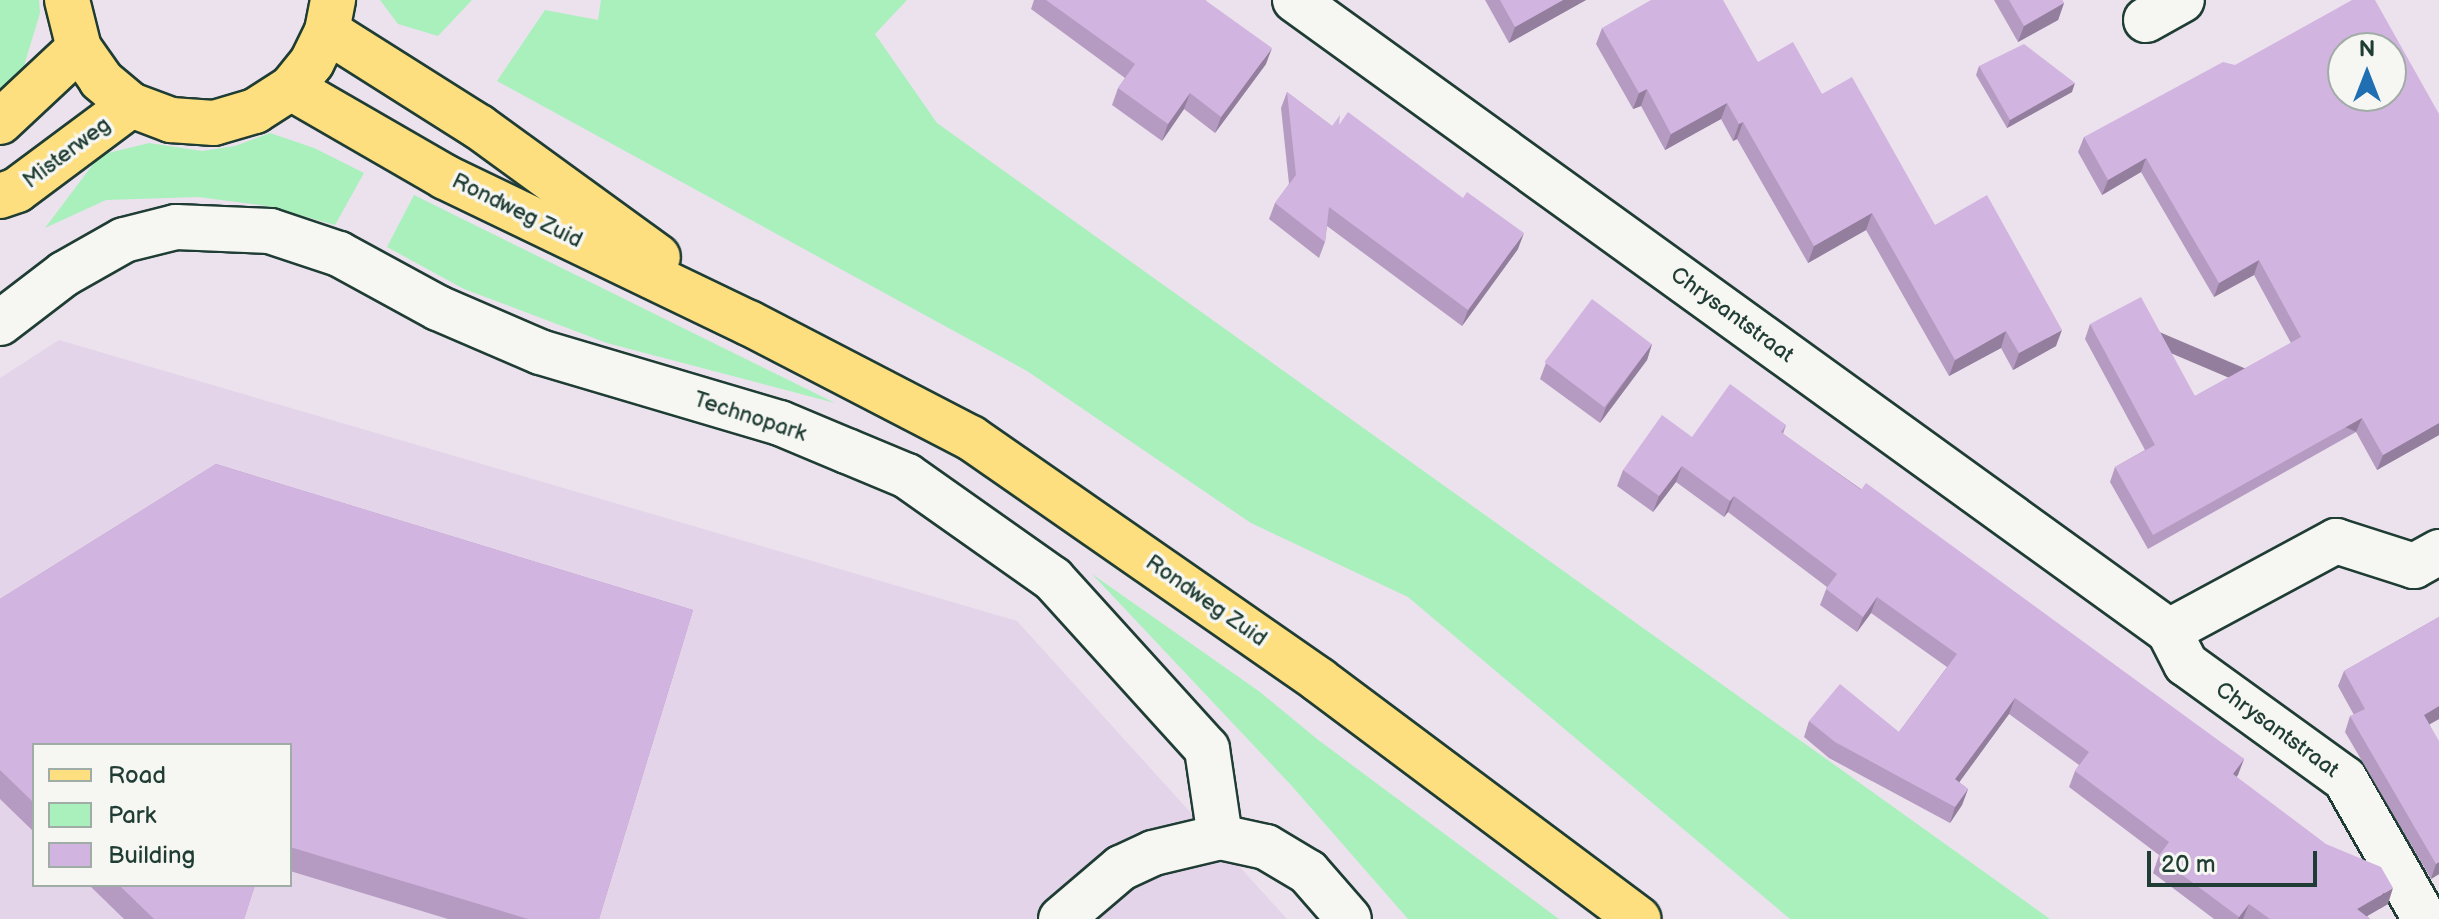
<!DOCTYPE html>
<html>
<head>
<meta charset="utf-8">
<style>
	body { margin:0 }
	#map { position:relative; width:2439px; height:919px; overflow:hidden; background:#ebe2ed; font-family:"Balsamiq Sans",sans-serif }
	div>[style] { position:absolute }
	.built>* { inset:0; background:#e4d4e9 }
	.green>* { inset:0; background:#a9f0bd }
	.roads { filter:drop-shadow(2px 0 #1f3d34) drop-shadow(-2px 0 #1f3d34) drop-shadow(0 2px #1f3d34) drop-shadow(0 -2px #1f3d34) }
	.minor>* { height:44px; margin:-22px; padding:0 22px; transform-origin:22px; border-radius:22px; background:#f6f6f2 }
	.major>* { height:44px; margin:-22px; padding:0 22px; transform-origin:22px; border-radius:22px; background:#fedf80 }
	.wall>* { inset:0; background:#b59bc1 }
	.shaded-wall>* { inset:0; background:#937e9d; transform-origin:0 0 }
	.building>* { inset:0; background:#d2b4e0; transform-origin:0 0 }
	span { translate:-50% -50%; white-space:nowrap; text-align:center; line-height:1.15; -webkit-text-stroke:7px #f6f6f2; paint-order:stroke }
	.street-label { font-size:22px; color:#1f3d34 }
	.legend { position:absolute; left:32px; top:743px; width:260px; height:144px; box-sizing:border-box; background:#f6f6f2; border:2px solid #a0aca6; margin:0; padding:10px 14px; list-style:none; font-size:24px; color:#1f3d34 }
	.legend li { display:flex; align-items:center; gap:16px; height:40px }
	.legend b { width:40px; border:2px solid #a0aca6 }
	.north { position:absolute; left:2327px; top:32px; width:80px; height:80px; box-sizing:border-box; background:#f6f6f2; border:2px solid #a0aca6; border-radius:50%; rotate:0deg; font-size:22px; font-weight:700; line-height:32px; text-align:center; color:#1f3d34 }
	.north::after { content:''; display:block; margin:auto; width:28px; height:36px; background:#1f6fb2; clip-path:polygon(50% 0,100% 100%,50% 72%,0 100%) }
	.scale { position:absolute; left:2147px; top:851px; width:170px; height:36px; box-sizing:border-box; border:4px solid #1f3d34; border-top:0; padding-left:10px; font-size:24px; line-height:28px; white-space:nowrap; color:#1f3d34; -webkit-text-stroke:6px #f6f6f2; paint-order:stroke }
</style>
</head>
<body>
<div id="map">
	<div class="built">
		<div style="clip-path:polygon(evenodd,59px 340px,1017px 621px,1287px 919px,0 919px,0 378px,59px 340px,34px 745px,290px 745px,290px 885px,34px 885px,34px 745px)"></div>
	</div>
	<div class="green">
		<div style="clip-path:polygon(0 0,39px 0,40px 13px,20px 79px,0 96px)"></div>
		<div style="clip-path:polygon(380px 0,472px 0,438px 36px,398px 24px)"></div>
		<div style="clip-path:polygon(601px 0,907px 0,875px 34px,937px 123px,2050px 919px,1790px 919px,1408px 597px,1251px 523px,1027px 371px,497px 81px,545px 10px,598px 20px)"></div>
		<div style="clip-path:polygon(270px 133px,314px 148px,364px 173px,335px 225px,267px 206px,198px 197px,106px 200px,45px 228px,100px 155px,149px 143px,202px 151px,235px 146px)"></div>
		<div style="clip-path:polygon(414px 195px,835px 403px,607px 343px,464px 289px,387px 247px)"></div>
		<div style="clip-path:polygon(1092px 574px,1260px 692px,1317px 739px,1559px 919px,1408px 919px,1291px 785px)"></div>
	</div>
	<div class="roads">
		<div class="minor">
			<div style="left:1295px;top:0;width:1078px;rotate:35.83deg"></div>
			<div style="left:2169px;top:631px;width:190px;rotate:-28.3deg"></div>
			<div style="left:2336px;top:541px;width:82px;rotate:17.8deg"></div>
			<div style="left:2414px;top:566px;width:29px;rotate:-29deg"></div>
			<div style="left:2146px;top:20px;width:41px;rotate:-29.1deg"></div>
			<div style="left:0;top:323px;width:81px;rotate:-37.4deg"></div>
			<div style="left:64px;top:274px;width:69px;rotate:-29.5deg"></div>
			<div style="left:124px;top:240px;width:54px;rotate:-14deg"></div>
			<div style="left:176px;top:227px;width:94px;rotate:2.4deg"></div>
			<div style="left:270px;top:231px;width:73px;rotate:18.4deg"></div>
			<div style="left:339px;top:254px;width:113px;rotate:28.6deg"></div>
			<div style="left:438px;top:308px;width:111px;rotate:23.3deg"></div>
			<div style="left:540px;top:352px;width:250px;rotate:16.5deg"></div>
			<div style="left:780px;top:423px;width:73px;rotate:22.7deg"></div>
			<div style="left:847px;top:451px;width:65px;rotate:22.6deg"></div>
			<div style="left:907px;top:476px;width:179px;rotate:35.2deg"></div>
			<div style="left:1053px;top:579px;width:229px;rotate:47.8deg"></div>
			<div style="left:1207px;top:749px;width:89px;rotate:81.6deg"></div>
			<div style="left:2169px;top:631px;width:37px;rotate:63deg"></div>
			<div style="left:2186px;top:664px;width:196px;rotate:35.9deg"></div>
			<div style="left:2345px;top:779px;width:161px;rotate:60.3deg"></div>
			<div style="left:1061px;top:919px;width:79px;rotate:-40.4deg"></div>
			<div style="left:1121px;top:868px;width:35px;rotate:-25deg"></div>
			<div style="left:1153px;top:853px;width:69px;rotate:-13.4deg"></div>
			<div style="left:1220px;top:837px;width:47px;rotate:12.3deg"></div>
			<div style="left:1266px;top:847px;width:49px;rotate:30.8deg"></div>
			<div style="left:1308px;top:872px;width:62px;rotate:48.9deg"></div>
		</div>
		<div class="major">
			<div style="left:67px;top:0;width:49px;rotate:76deg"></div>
			<div style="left:79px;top:48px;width:39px;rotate:55deg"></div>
			<div style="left:101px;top:80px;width:39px;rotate:40deg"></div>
			<div style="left:131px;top:105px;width:43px;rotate:20.6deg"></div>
			<div style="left:171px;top:120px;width:43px;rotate:4deg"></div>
			<div style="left:214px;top:123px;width:43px;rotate:-16.3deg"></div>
			<div style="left:255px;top:111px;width:43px;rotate:-32.6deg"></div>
			<div style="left:291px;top:88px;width:33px;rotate:-51deg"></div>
			<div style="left:312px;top:62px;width:34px;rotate:-64deg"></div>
			<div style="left:327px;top:31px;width:32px;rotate:-79deg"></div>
			<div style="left:327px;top:31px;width:180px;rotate:32.3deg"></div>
			<div style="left:479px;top:127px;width:221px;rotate:36deg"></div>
			<div style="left:291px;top:88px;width:178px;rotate:30deg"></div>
			<div style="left:445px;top:177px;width:337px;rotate:25.7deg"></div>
			<div style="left:749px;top:323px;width:250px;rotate:27.4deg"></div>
			<div style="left:971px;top:438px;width:424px;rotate:34.8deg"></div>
			<div style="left:1319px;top:680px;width:399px;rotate:36.8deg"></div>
			<div style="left:0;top:122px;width:108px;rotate:-43.1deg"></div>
			<div style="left:0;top:196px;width:18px;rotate:-19deg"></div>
			<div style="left:17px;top:190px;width:142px;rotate:-36.7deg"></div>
		</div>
	</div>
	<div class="wall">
		<div style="clip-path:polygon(1034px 0,1205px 0,1266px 64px,1215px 133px,1184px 109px,1162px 141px,1112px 105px,1118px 88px,1125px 78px,1031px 9px)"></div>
		<div style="clip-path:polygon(1485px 0,1586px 0,1509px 43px)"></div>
		<div style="clip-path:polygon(1994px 0,2062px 0,2064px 3px,2058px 20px,2018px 42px)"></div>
		<div style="clip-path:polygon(1602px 28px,1758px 62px,1822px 94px,1935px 225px,2056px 346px,2013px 370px,2001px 348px,1949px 376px,1866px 230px,1808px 263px,1737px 139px,1733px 141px,1721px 119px,1665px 150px,1641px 106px,1633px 109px,1596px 44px)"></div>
		<div style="clip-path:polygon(1979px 66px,2072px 92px,2007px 128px,1976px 75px)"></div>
		<div style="clip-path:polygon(1287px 92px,1332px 126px,1339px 125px,1518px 249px,1462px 326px,1327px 226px,1325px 242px,1319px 258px,1269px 219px,1275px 203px,1289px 184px,1281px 108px)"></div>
		<div style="clip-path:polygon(2439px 114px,2439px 435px,2377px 470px,2356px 432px,2148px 549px,2110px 482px,2115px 467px,2145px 450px,2085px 339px,2090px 324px,2195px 396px,2291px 343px,2254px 275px,2214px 297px,2141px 172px,2102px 195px,2078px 152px,2084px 137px)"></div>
		<div style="clip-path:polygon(1652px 344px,1647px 360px,1600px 423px,1540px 379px,1546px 363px)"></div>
		<div style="clip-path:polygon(1786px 425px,1783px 434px,2244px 759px,2236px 777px,2388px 904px,2367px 916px,2370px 919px,2214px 919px,2153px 873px,2159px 855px,2069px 787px,2075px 771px,2079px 765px,2009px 714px,1959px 782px,1968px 789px,1962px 805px,1950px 823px,1829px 758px,1804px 737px,1809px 721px,1899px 732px,1947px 667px,1871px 613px,1857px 632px,1820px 605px,1827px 587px,1728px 512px,1724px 517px,1676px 482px,1653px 512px,1617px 486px,1623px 470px,1692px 437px)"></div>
		<div style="clip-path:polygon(216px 464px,693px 610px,599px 919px,448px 919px,290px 871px,290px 745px,34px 745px,34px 832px,0 799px,0 599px)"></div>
		<div style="clip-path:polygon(2439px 617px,2439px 719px,2430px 724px,2439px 874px,2431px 879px,2345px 732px,2350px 716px,2354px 715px,2338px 686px,2344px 671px)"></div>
		<div style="clip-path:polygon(89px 885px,255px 885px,244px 919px,124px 919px)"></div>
	</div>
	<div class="shaded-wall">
		<div style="clip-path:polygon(1563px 0,1586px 0,1509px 43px,1515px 27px)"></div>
		<div style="clip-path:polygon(2064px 3px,2058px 20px,2018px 42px,2024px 26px)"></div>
		<div style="clip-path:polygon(1272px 48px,1266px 64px,1215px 133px,1221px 117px)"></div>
		<div style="clip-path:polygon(2075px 83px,2072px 92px,2007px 128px,2010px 120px)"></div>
		<div style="clip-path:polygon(1647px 89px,1641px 106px,1633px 109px,1639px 93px)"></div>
		<div style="clip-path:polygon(1190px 93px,1184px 109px,1162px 141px,1168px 124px)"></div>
		<div style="clip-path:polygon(1727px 103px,1721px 119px,1665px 150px,1671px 134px)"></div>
		<div style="clip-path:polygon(1743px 122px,1737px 139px,1733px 141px,1739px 124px)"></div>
		<div style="clip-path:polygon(2146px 158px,2141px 172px,2102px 195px,2108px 180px)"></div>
		<div style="clip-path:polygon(1872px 213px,1866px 230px,1808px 263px,1814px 246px)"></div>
		<div style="clip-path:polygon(1524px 233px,1518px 249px,1462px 326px,1468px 310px)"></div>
		<div style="clip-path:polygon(2259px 260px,2254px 275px,2214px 297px,2219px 283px)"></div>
		<div style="clip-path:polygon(2062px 330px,2056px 346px,2013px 370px,2019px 353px)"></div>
		<div style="clip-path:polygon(2006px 331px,2001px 348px,1949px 376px,1955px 360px)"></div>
		<div style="clip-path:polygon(1652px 344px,1647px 360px,1600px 423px,1606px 407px)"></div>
		<div style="left:2362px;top:418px;width:15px;height:240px;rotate:113deg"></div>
		<div style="clip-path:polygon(2439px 423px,2439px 435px,2377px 470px,2383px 455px)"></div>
		<div style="clip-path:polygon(1682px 466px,1676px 482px,1653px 512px,1659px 496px)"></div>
		<div style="clip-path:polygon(1734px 496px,1728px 512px,1724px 517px,1730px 501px)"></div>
		<div style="clip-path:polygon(1877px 597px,1871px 613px,1857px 632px,1863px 617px)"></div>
		<div style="clip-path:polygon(2015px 698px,2009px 714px,1950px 795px,1955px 779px)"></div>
		<div style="clip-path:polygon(2439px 706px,2439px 719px,2419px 730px,2424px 715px)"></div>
		<div style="clip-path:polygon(2244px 759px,2238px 775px,2227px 790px,2233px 774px)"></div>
		<div style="clip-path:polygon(1968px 789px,1962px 805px,1950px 823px,1955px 807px)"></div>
		<div style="clip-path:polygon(2439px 862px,2439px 874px,2431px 879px,2436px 864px)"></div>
		<div style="clip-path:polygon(2393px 888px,2388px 904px,2362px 919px,2357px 909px)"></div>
		<div style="clip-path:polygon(2249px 904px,2243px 919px,2238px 919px,2239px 917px)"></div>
	</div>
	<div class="building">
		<div style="clip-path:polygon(1046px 0,1205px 0,1272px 48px,1221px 117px,1190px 93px,1168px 124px,1118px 88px,1135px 64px)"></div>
		<div style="clip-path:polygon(1500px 0,1563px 0,1515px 27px)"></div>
		<div style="clip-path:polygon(1651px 0,1723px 0,1758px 62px,1793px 42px,1822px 94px,1852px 77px,1935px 225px,1987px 195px,2062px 330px,2019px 353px,2006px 331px,1955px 360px,1872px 213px,1814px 246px,1743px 122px,1739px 124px,1727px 103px,1671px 134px,1647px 89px,1639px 93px,1602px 28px)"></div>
		<div style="clip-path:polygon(2009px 0,2062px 0,2064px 3px,2024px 26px)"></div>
		<div style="clip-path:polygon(evenodd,2352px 0,2375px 0,2439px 114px,2439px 423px,2383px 455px,2362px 418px,2153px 535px,2115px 467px,2155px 445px,2090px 324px,2141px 297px,2195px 396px,2301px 337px,2259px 260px,2219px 283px,2146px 158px,2108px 180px,2084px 137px,2223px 62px,2235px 65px,2352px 0,2343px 48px,2391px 48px,2391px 96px,2343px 96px,2343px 48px)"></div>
		<div style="clip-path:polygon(2024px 44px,2075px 83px,2010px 120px,1979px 66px)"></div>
		<div style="clip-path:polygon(1287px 92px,1332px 126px,1340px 115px,1339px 125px,1348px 112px,1463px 198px,1467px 192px,1524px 233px,1468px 310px,1329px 207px,1325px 242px,1275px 203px,1296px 175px)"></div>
		<div style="left:1592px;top:299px;width:75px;height:79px;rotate:37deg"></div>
		<div style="clip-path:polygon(1730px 384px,1786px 425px,1781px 432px,1861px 490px,1866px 483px,2244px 759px,2233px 774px,2326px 844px,2381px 867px,2393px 888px,2357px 909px,2370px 919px,2270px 919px,2249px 904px,2239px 917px,2158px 857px,2169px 842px,2075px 771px,2089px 752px,2015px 698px,1955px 779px,1968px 789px,1955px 807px,1835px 742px,1809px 721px,1840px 684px,1899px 732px,1957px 654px,1877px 597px,1863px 617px,1826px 589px,1837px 574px,1734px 496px,1730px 501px,1682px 466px,1659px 496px,1623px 470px,1662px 415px,1692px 437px)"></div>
		<div style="clip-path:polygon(216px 464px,693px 610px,599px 919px,528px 919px,290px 847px,290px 745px,34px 745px,34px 803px,0 770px,0 599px)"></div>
		<div style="clip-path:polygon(2439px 617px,2439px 706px,2424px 715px,2439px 741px,2439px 862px,2436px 864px,2350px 716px,2365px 709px,2344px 671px)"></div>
		<div style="clip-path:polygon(119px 885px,255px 885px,244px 919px,154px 919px)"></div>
	</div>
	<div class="street-label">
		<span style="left:67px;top:153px;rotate:-37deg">Misterweg</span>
		<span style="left:517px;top:211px;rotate:26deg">Rondweg Zuid</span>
		<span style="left:1732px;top:315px;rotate:36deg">Chrysantstraat</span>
		<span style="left:750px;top:417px;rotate:18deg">Technopark</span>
		<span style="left:1206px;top:601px;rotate:35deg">Rondweg Zuid</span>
		<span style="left:2277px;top:730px;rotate:36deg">Chrysantstraat</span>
	</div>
	<ul class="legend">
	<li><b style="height:10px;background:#fedf80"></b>Road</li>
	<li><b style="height:22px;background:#a9f0bd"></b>Park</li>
	<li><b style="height:22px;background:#d2b4e0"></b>Building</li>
	</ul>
	<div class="north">N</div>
	<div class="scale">20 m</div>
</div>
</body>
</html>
